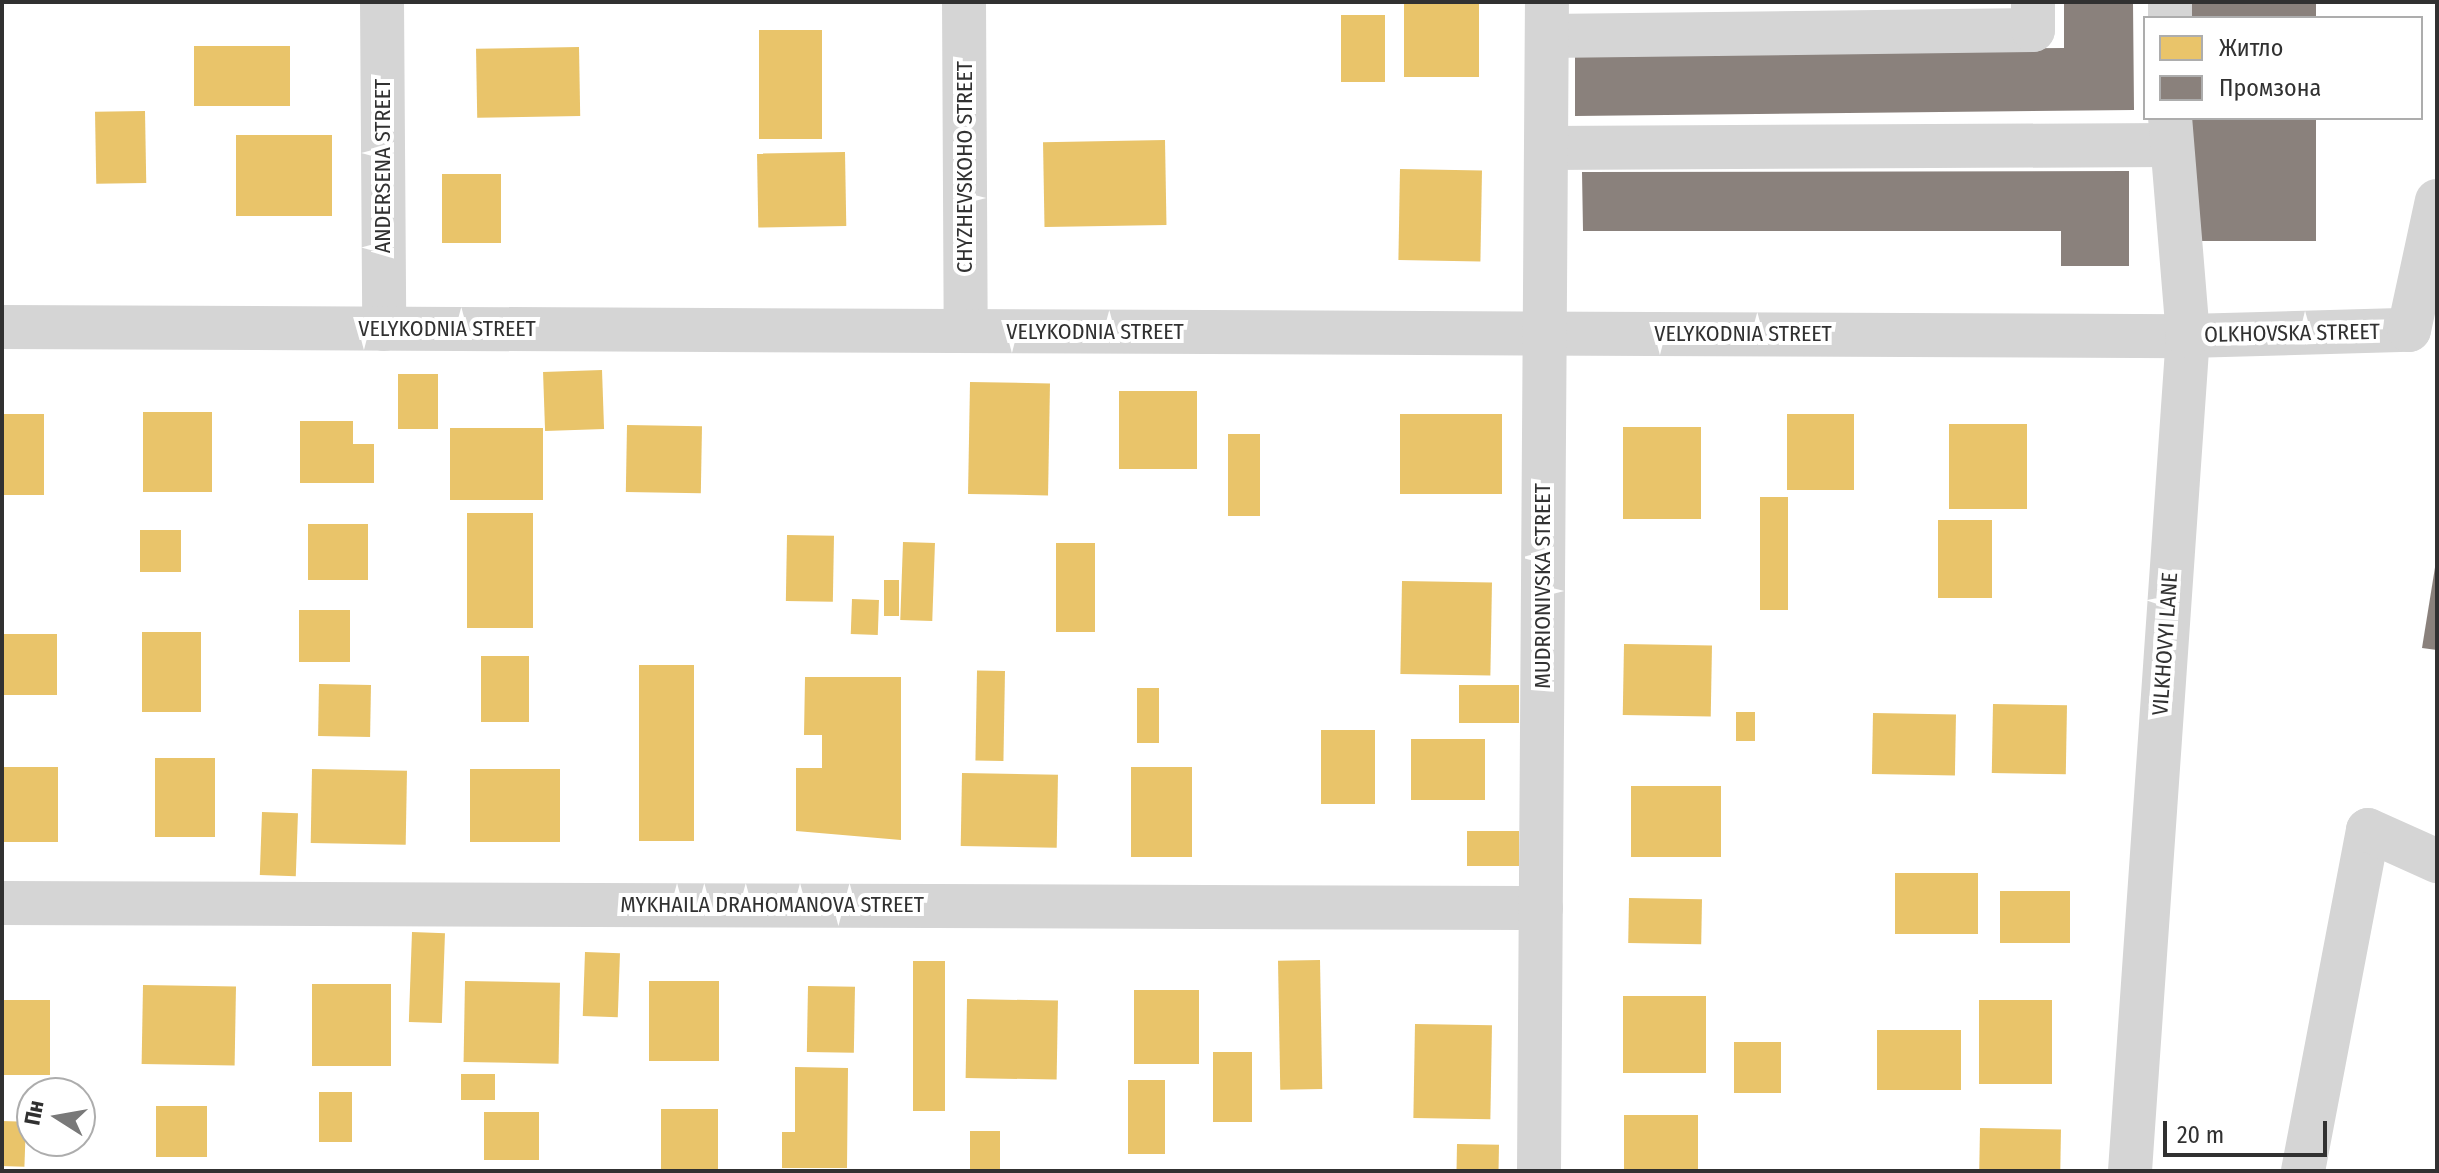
<!DOCTYPE html>
<html>
<head>
<meta charset="utf-8">
<style>
	body { margin:0 }
	#map { position:relative; width:2439px; height:1173px; overflow:hidden; background:#fff; font-family:"Fira Sans Condensed",sans-serif }
	div>[style] { position:absolute }
	.homes>* { inset:0; background:#e9c46a; transform-origin:0 0 }
	.industry>* { inset:0; background:#8a817c; transform-origin:0 0 }
	.minor>* { height:44px; margin:-22px; padding:0 22px; transform-origin:22px; border-radius:22px; background:#d5d5d5 }
	span { translate:-50% -50%; white-space:nowrap; text-align:center; line-height:1.15; -webkit-text-stroke:8px #fff; paint-order:stroke }
	.street-label { font-size:22px; color:#313131 }
	.frame { position:absolute; inset:0; border:4px solid #313131; pointer-events:none }
	.legend { position:absolute; left:2143px; top:16px; width:280px; height:104px; box-sizing:border-box; background:#fff; border:2px solid #adadad; margin:0; padding:10px 14px; list-style:none; font-size:24px; color:#313131 }
	.legend li { display:flex; align-items:center; gap:16px; height:40px }
	.legend b { width:40px; border:2px solid #adadad }
	.north { position:absolute; left:16px; top:1077px; width:80px; height:80px; box-sizing:border-box; background:#fff; border:2px solid #adadad; border-radius:50%; rotate:281deg; font-size:22px; font-weight:700; line-height:32px; text-align:center; color:#313131 }
	.north::after { content:''; display:block; margin:auto; width:28px; height:36px; background:#797979; clip-path:polygon(50% 0,100% 100%,50% 72%,0 100%) }
	.scale { position:absolute; left:2163px; top:1121px; width:164px; height:36px; box-sizing:border-box; border:4px solid #313131; border-top:0; padding-left:10px; font-size:24px; line-height:28px; white-space:nowrap; color:#313131; -webkit-text-stroke:6px #fff; paint-order:stroke }
</style>
</head>
<body>
<div id="map">
	<div class="homes">
		<div style="left:1404px;top:2px;width:75px;height:75px"></div>
		<div style="left:1341px;top:15px;width:44px;height:67px"></div>
		<div style="left:759px;top:30px;width:63px;height:109px"></div>
		<div style="left:290px;top:46px;width:60px;height:96px;rotate:90deg"></div>
		<div style="left:579px;top:47px;width:69px;height:103px;rotate:89deg"></div>
		<div style="left:145px;top:111px;width:72px;height:50px;rotate:89deg"></div>
		<div style="left:236px;top:135px;width:96px;height:81px"></div>
		<div style="left:1165px;top:140px;width:85px;height:122px;rotate:89deg"></div>
		<div style="left:845px;top:152px;width:74px;height:88px;rotate:89deg"></div>
		<div style="left:1400px;top:169px;width:82px;height:91px;rotate:1deg"></div>
		<div style="left:501px;top:174px;width:69px;height:59px;rotate:90deg"></div>
		<div style="left:602px;top:370px;width:59px;height:59px;rotate:88deg"></div>
		<div style="left:398px;top:374px;width:40px;height:55px"></div>
		<div style="left:970px;top:382px;width:80px;height:112px;rotate:1deg"></div>
		<div style="left:1119px;top:391px;width:78px;height:78px"></div>
		<div style="left:143px;top:412px;width:69px;height:80px"></div>
		<div style="left:2px;top:414px;width:42px;height:81px"></div>
		<div style="left:1400px;top:414px;width:102px;height:80px"></div>
		<div style="left:1787px;top:414px;width:67px;height:76px"></div>
		<div style="clip-path:polygon(300px 421px,353px 421px,353px 444px,374px 444px,374px 483px,300px 483px)"></div>
		<div style="left:1949px;top:424px;width:78px;height:85px"></div>
		<div style="left:627px;top:425px;width:75px;height:67px;rotate:1deg"></div>
		<div style="left:1623px;top:427px;width:78px;height:92px"></div>
		<div style="left:450px;top:428px;width:93px;height:72px"></div>
		<div style="left:1228px;top:434px;width:32px;height:82px"></div>
		<div style="left:1760px;top:497px;width:28px;height:113px"></div>
		<div style="left:467px;top:513px;width:66px;height:115px"></div>
		<div style="left:1938px;top:520px;width:54px;height:78px"></div>
		<div style="left:308px;top:524px;width:60px;height:56px"></div>
		<div style="left:140px;top:530px;width:41px;height:42px"></div>
		<div style="left:787px;top:535px;width:47px;height:66px;rotate:1deg"></div>
		<div style="left:903px;top:542px;width:32px;height:78px;rotate:2deg"></div>
		<div style="left:1056px;top:543px;width:39px;height:89px"></div>
		<div style="left:884px;top:580px;width:15px;height:36px"></div>
		<div style="left:1402px;top:581px;width:90px;height:93px;rotate:1deg"></div>
		<div style="left:852px;top:599px;width:27px;height:35px;rotate:2deg"></div>
		<div style="left:299px;top:610px;width:51px;height:52px"></div>
		<div style="left:142px;top:632px;width:59px;height:80px"></div>
		<div style="left:2px;top:634px;width:55px;height:61px"></div>
		<div style="left:1624px;top:644px;width:88px;height:71px;rotate:1deg"></div>
		<div style="left:481px;top:656px;width:48px;height:66px"></div>
		<div style="left:639px;top:665px;width:55px;height:176px"></div>
		<div style="left:1005px;top:671px;width:90px;height:28px;rotate:91deg"></div>
		<div style="clip-path:polygon(805px 677px,901px 677px,901px 840px,796px 831px,796px 768px,822px 768px,822px 735px,804px 735px)"></div>
		<div style="left:319px;top:684px;width:52px;height:52px;rotate:1deg"></div>
		<div style="left:1459px;top:685px;width:60px;height:38px"></div>
		<div style="left:1137px;top:688px;width:22px;height:55px"></div>
		<div style="left:1993px;top:704px;width:74px;height:69px;rotate:1deg"></div>
		<div style="left:1736px;top:712px;width:19px;height:29px"></div>
		<div style="left:1873px;top:713px;width:83px;height:61px;rotate:1deg"></div>
		<div style="left:1321px;top:730px;width:54px;height:74px"></div>
		<div style="left:1411px;top:739px;width:74px;height:61px"></div>
		<div style="left:215px;top:758px;width:79px;height:60px;rotate:90deg"></div>
		<div style="left:58px;top:767px;width:75px;height:56px;rotate:90deg"></div>
		<div style="left:1131px;top:767px;width:61px;height:90px"></div>
		<div style="left:312px;top:769px;width:95px;height:74px;rotate:1deg"></div>
		<div style="left:470px;top:769px;width:90px;height:73px"></div>
		<div style="left:962px;top:773px;width:96px;height:73px;rotate:1deg"></div>
		<div style="left:1631px;top:786px;width:90px;height:71px"></div>
		<div style="left:262px;top:812px;width:36px;height:63px;rotate:2deg"></div>
		<div style="left:1467px;top:831px;width:52px;height:35px"></div>
		<div style="left:1895px;top:873px;width:83px;height:61px"></div>
		<div style="left:2000px;top:891px;width:70px;height:52px"></div>
		<div style="left:1629px;top:898px;width:73px;height:45px;rotate:1deg"></div>
		<div style="left:412px;top:932px;width:33px;height:90px;rotate:2deg"></div>
		<div style="left:585px;top:952px;width:35px;height:64px;rotate:2deg"></div>
		<div style="left:1320px;top:960px;width:129px;height:42px;rotate:89deg"></div>
		<div style="left:913px;top:961px;width:32px;height:150px"></div>
		<div style="left:465px;top:981px;width:95px;height:81px;rotate:1deg"></div>
		<div style="left:649px;top:981px;width:70px;height:80px"></div>
		<div style="left:312px;top:984px;width:79px;height:82px"></div>
		<div style="left:143px;top:985px;width:93px;height:79px;rotate:1deg"></div>
		<div style="left:808px;top:986px;width:47px;height:66px;rotate:1deg"></div>
		<div style="left:1134px;top:990px;width:65px;height:74px"></div>
		<div style="left:1623px;top:996px;width:83px;height:77px"></div>
		<div style="left:967px;top:999px;width:91px;height:79px;rotate:1deg"></div>
		<div style="left:2px;top:1000px;width:48px;height:75px"></div>
		<div style="left:1979px;top:1000px;width:73px;height:84px"></div>
		<div style="left:1415px;top:1024px;width:77px;height:94px;rotate:1deg"></div>
		<div style="left:1877px;top:1030px;width:84px;height:60px"></div>
		<div style="left:1734px;top:1042px;width:47px;height:51px"></div>
		<div style="left:1213px;top:1052px;width:39px;height:70px"></div>
		<div style="clip-path:polygon(795px 1067px,848px 1068px,847px 1168px,782px 1168px,782px 1132px,795px 1132px)"></div>
		<div style="left:461px;top:1074px;width:34px;height:26px"></div>
		<div style="left:1128px;top:1080px;width:37px;height:74px"></div>
		<div style="left:352px;top:1092px;width:50px;height:33px;rotate:90deg"></div>
		<div style="left:156px;top:1106px;width:51px;height:51px"></div>
		<div style="left:661px;top:1109px;width:57px;height:62px"></div>
		<div style="left:484px;top:1112px;width:55px;height:48px"></div>
		<div style="left:1624px;top:1115px;width:74px;height:56px"></div>
		<div style="left:2px;top:1121px;width:24px;height:45px;rotate:2deg"></div>
		<div style="left:1980px;top:1128px;width:81px;height:43px;rotate:1deg"></div>
		<div style="left:970px;top:1131px;width:30px;height:38px"></div>
		<div style="left:1457px;top:1144px;width:42px;height:27px;rotate:1deg"></div>
	</div>
	<div class="industry">
		<div style="clip-path:polygon(2064px 2px,2133px 2px,2134px 110px,1575px 116px,1575px 52px,2064px 48px)"></div>
		<div style="left:2191px;top:2px;width:125px;height:16px"></div>
		<div style="left:2192px;top:118px;width:124px;height:123px"></div>
		<div style="clip-path:polygon(2129px 171px,2129px 266px,2061px 266px,2061px 231px,1583px 231px,1582px 172px)"></div>
		<div style="clip-path:polygon(2437px 555px,2437px 650px,2422px 648px)"></div>
	</div>
	<div class="minor">
		<div style="left:382px;top:2px;width:327px;rotate:89.6deg"></div>
		<div style="left:964px;top:2px;width:329px;rotate:89.7deg"></div>
		<div style="left:2170px;top:2px;width:16px;rotate:90deg"></div>
		<div style="left:1547px;top:36px;width:486px;rotate:-0.7deg"></div>
		<div style="left:2033px;top:30px;width:28px;rotate:-90deg"></div>
		<div style="left:1547px;top:148px;width:623px;rotate:-0.28deg"></div>
		<div style="left:2px;top:327px;width:2186px;rotate:0.24deg"></div>
		<div style="left:2188px;top:336px;width:221px;rotate:-1.6deg"></div>
		<div style="left:2409px;top:330px;width:132px;rotate:-77.8deg"></div>
		<div style="left:2px;top:903px;width:1539px;rotate:0.19deg"></div>
		<div style="left:1539px;top:1171px;width:1169px;rotate:-89.61deg"></div>
		<div style="left:2130px;top:1171px;width:837px;rotate:-86.03deg"></div>
		<div style="left:2188px;top:336px;width:219px;rotate:-94.7deg"></div>
		<div style="left:2303px;top:1171px;width:347px;rotate:-79.2deg"></div>
		<div style="left:2368px;top:830px;width:76px;rotate:24.2deg"></div>
	</div>
	<div class="street-label">
		<span style="left:383px;top:166px;rotate:-90deg">ANDERSENA STREET</span>
		<span style="left:965px;top:167px;rotate:-90deg">CHYZHEVSKOHO STREET</span>
		<span style="left:447px;top:329px">VELYKODNIA STREET</span>
		<span style="left:1095px;top:332px">VELYKODNIA STREET</span>
		<span style="left:2292px;top:333px;rotate:-1deg">OLKHOVSKA STREET</span>
		<span style="left:1743px;top:334px">VELYKODNIA STREET</span>
		<span style="left:1543px;top:586px;rotate:-90deg">MUDRIONIVSKA STREET</span>
		<span style="left:2165px;top:644px;rotate:-86deg">VILKHOVYI LANE</span>
		<span style="left:772px;top:905px">MYKHAILA DRAHOMANOVA STREET</span>
	</div>
	<div class="frame"></div>
	<ul class="legend">
	<li><b style="height:22px;background:#e9c46a"></b>Житло</li>
	<li><b style="height:22px;background:#8a817c"></b>Промзона</li>
	</ul>
	<div class="north">Пн</div>
	<div class="scale">20 m</div>
</div>
</body>
</html>
